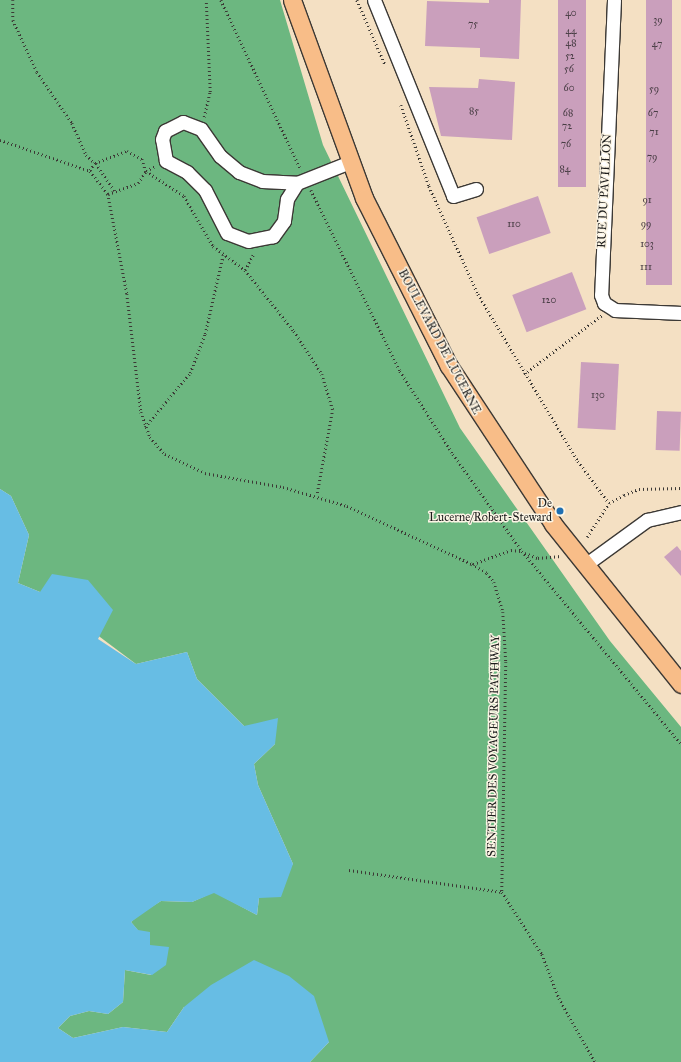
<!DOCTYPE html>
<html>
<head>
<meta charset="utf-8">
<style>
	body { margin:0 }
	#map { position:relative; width:681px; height:1062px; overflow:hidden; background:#f4e0c3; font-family:"IM FELL Great Primer",serif }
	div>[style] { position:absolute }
	.forest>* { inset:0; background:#6cb780 }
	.water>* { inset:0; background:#67bde4 }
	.building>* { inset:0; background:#ca9fbc; transform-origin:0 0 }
	.path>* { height:2.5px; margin-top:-1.25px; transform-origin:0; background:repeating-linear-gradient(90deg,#3c3935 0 1px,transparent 0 4px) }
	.roads { filter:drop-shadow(1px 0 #3c3935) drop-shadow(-1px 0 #3c3935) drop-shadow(0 1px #3c3935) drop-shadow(0 -1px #3c3935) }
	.minor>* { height:13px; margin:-6.5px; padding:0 6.5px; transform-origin:6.5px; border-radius:6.5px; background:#fff }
	.major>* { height:17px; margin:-8.5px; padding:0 8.5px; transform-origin:8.5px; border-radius:8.5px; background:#f8bd88 }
	.dots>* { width:11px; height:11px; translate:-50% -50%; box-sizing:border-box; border:2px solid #fcf5e5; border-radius:50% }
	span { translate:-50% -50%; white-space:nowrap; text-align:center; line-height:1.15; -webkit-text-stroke:3px #fcf5e5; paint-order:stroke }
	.number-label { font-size:10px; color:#483d44 }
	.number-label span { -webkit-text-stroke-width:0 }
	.street-label { font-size:12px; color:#1c1c1c }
	.poi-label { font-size:12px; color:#1c1c1c }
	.right { translate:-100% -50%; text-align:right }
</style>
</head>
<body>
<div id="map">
	<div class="forest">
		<div style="clip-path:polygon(0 0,280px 0,323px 145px,460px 428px,610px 641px,681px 727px,681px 1062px,310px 1062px,329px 1042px,184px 1007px,167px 1032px,123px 1027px,73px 1038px,58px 1028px,70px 1016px,89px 1011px,108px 1014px,123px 1002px,125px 970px,151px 975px,150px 945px,131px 922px,140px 914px,161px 901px,192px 902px,214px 892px,257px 915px,259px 898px,293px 864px,258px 785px,254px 764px,275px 744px,244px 726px,197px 679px,187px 652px,136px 664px,40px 592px,18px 583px,29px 535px,11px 496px,0 489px)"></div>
	</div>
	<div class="water">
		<div style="clip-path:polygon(0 489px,11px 496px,29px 535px,18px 583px,40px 592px,52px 574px,88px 580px,113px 610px,98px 639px,136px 664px,187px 652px,197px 679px,244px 726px,278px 718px,275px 744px,254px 764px,258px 785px,293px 864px,281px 897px,259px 898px,257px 915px,214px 893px,192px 902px,161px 901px,131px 922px,138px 930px,150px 932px,150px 945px,169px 947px,166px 965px,152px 975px,125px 970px,123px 1002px,108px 1014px,89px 1011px,70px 1016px,58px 1028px,73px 1038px,123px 1027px,167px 1032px,184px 1007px,211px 985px,254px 960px,289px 976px,314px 996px,329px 1042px,310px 1062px,0 1062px)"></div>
	</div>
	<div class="building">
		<div style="clip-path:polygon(489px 0,521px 0,519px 59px,480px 57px,480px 48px,425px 46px,427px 1px,489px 3px)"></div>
		<div style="left:558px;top:0;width:28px;height:187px"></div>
		<div style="left:646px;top:0;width:26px;height:285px"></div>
		<div style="clip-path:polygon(479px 79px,515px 82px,512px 140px,441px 136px,429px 87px,478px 88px)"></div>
		<div style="left:538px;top:196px;width:39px;height:65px;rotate:71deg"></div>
		<div style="left:572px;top:272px;width:40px;height:64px;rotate:69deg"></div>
		<div style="left:581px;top:362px;width:38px;height:66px;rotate:3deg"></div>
		<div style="left:657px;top:411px;width:24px;height:39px;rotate:2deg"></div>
		<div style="clip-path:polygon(677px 546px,681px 551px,681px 576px,664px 557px)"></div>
	</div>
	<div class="path">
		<div style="left:13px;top:0;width:20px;rotate:90deg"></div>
		<div style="left:13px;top:20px;width:57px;rotate:65.2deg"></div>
		<div style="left:37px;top:72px;width:62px;rotate:55.5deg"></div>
		<div style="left:72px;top:123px;width:35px;rotate:66deg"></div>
		<div style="left:86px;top:155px;width:12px;rotate:42deg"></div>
		<div style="left:95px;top:163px;width:9px;rotate:122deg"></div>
		<div style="left:221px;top:0;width:188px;rotate:64.8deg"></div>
		<div style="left:357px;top:0;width:70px;rotate:66.4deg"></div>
		<div style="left:401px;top:105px;width:86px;rotate:70.9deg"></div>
		<div style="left:429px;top:186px;width:119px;rotate:65.6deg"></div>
		<div style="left:478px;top:294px;width:195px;rotate:59.1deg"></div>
		<div style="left:578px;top:461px;width:52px;rotate:53.6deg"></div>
		<div style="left:204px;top:117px;width:26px;rotate:-77deg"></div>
		<div style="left:210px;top:92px;width:92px;rotate:-92.5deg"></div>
		<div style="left:0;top:140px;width:95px;rotate:19deg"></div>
		<div style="left:90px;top:171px;width:29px;rotate:52deg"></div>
		<div style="left:108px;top:194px;width:102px;rotate:79.2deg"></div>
		<div style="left:127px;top:294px;width:119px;rotate:83.2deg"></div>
		<div style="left:141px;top:412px;width:27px;rotate:70deg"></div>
		<div style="left:150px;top:437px;width:23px;rotate:49deg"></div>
		<div style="left:165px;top:454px;width:44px;rotate:25.4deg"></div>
		<div style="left:205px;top:473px;width:79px;rotate:10.2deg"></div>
		<div style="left:283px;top:487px;width:67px;rotate:16.5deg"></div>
		<div style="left:347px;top:506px;width:138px;rotate:24.9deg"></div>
		<div style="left:472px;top:564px;width:17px;rotate:31deg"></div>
		<div style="left:487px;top:573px;width:11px;rotate:52deg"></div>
		<div style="left:494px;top:582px;width:31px;rotate:73deg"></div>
		<div style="left:503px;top:612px;width:50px;rotate:86.6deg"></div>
		<div style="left:506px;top:662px;width:230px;rotate:91deg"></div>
		<div style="left:502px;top:892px;width:74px;rotate:57.2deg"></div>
		<div style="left:542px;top:954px;width:47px;rotate:68.9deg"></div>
		<div style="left:559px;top:998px;width:73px;rotate:60.6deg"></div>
		<div style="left:311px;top:190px;width:202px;rotate:63.8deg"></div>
		<div style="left:400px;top:371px;width:98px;rotate:57.4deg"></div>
		<div style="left:453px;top:454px;width:119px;rotate:54.6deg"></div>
		<div style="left:522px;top:551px;width:250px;rotate:50.5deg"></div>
		<div style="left:114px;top:191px;width:34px;rotate:-124deg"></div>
		<div style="left:95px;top:163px;width:34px;rotate:-21deg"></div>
		<div style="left:127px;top:151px;width:17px;rotate:28deg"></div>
		<div style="left:142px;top:159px;width:13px;rotate:72deg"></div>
		<div style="left:146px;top:171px;width:45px;rotate:33.3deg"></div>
		<div style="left:184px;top:196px;width:58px;rotate:59.9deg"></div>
		<div style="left:213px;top:246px;width:40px;rotate:37deg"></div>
		<div style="left:245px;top:270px;width:78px;rotate:51.2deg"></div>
		<div style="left:294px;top:331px;width:51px;rotate:56.9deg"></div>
		<div style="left:322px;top:374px;width:37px;rotate:73deg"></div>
		<div style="left:333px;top:409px;width:88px;rotate:100.4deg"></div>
		<div style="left:108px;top:194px;width:32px;rotate:-20deg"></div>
		<div style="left:138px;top:183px;width:14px;rotate:-56deg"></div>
		<div style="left:146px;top:171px;width:10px;rotate:-29deg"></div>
		<div style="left:245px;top:270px;width:19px;rotate:-62deg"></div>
		<div style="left:524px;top:374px;width:98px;rotate:-37.1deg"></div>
		<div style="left:145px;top:427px;width:70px;rotate:-50.2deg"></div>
		<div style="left:190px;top:373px;width:42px;rotate:-69deg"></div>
		<div style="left:205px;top:334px;width:81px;rotate:-77.2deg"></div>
		<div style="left:587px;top:537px;width:40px;rotate:-57.1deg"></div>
		<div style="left:609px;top:503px;width:17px;rotate:-28deg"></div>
		<div style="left:624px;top:495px;width:16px;rotate:-22deg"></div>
		<div style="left:639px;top:489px;width:42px;rotate:-1.4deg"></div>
		<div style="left:525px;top:553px;width:14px;rotate:21deg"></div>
		<div style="left:538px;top:558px;width:23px;rotate:-5deg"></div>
		<div style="left:473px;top:564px;width:40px;rotate:-20.2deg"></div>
		<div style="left:511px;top:550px;width:10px;rotate:6deg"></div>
		<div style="left:349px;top:870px;width:155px;rotate:8.2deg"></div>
	</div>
	<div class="roads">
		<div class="minor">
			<div style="left:374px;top:0;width:211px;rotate:68deg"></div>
			<div style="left:453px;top:196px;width:24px;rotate:-17deg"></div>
			<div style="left:614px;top:0;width:295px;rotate:92.5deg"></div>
			<div style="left:601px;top:295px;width:9px;rotate:69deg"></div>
			<div style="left:604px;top:303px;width:13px;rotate:32deg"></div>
			<div style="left:615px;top:310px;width:66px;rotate:2.6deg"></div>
			<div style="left:183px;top:122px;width:19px;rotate:21deg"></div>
			<div style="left:201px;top:129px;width:33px;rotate:55deg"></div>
			<div style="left:220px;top:156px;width:25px;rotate:40deg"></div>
			<div style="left:239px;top:172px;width:25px;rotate:21deg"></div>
			<div style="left:262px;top:181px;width:35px;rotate:3deg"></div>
			<div style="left:297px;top:183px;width:19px;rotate:122deg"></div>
			<div style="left:287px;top:199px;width:22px;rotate:98deg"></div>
			<div style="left:284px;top:221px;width:19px;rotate:126deg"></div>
			<div style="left:273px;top:236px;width:25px;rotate:169deg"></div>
			<div style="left:248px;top:241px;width:22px;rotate:-159deg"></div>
			<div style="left:227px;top:233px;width:48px;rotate:-117.1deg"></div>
			<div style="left:205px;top:190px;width:25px;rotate:-135deg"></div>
			<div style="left:187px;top:172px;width:24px;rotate:-152deg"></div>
			<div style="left:166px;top:161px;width:22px;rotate:-100deg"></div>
			<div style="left:162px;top:139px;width:9px;rotate:-69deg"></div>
			<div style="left:165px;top:131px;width:20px;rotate:-27deg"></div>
			<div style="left:297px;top:183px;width:57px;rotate:-21.6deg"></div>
			<div style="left:585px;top:565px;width:77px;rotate:-36deg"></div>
			<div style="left:647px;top:520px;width:35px;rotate:-13deg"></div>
		</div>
		<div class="major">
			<div style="left:292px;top:0;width:211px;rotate:70deg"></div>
			<div style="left:364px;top:198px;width:188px;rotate:63.2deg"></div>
			<div style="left:449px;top:366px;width:189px;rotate:56.6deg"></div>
			<div style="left:553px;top:524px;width:205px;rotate:51.3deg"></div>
		</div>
	</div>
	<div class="dots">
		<div style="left:560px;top:511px;background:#1f6fb2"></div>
	</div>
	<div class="number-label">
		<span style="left:571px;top:14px">40</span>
		<span style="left:658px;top:21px">39</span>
		<span style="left:473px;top:25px">75</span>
		<span style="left:571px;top:32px">44</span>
		<span style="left:571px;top:44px">48</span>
		<span style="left:657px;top:45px">47</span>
		<span style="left:570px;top:57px">52</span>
		<span style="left:569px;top:70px">56</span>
		<span style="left:569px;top:89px">60</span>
		<span style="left:654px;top:90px">59</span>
		<span style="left:474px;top:112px">85</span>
		<span style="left:568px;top:114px">68</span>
		<span style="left:653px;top:114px">67</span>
		<span style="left:567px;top:127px">72</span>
		<span style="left:654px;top:133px">71</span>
		<span style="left:566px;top:145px">76</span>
		<span style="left:652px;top:158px">79</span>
		<span style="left:565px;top:170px">84</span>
		<span style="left:647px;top:201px">91</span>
		<span style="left:514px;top:225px">110</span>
		<span style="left:646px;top:225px">99</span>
		<span style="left:647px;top:245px">103</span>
		<span style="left:646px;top:268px">111</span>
		<span style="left:549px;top:301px">120</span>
		<span style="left:598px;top:396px">130</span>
	</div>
	<div class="street-label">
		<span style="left:605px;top:191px;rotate:-87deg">RUE DU PAVILLON</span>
		<span style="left:439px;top:342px;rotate:62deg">BOULEVARD DE LUCERNE</span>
		<span style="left:494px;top:746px;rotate:-89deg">SENTIER DES VOYAGEURS PATHWAY</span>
	</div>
	<div class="poi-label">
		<span class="right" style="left:552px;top:511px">De<br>Lucerne/Robert-Steward</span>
	</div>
</div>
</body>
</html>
